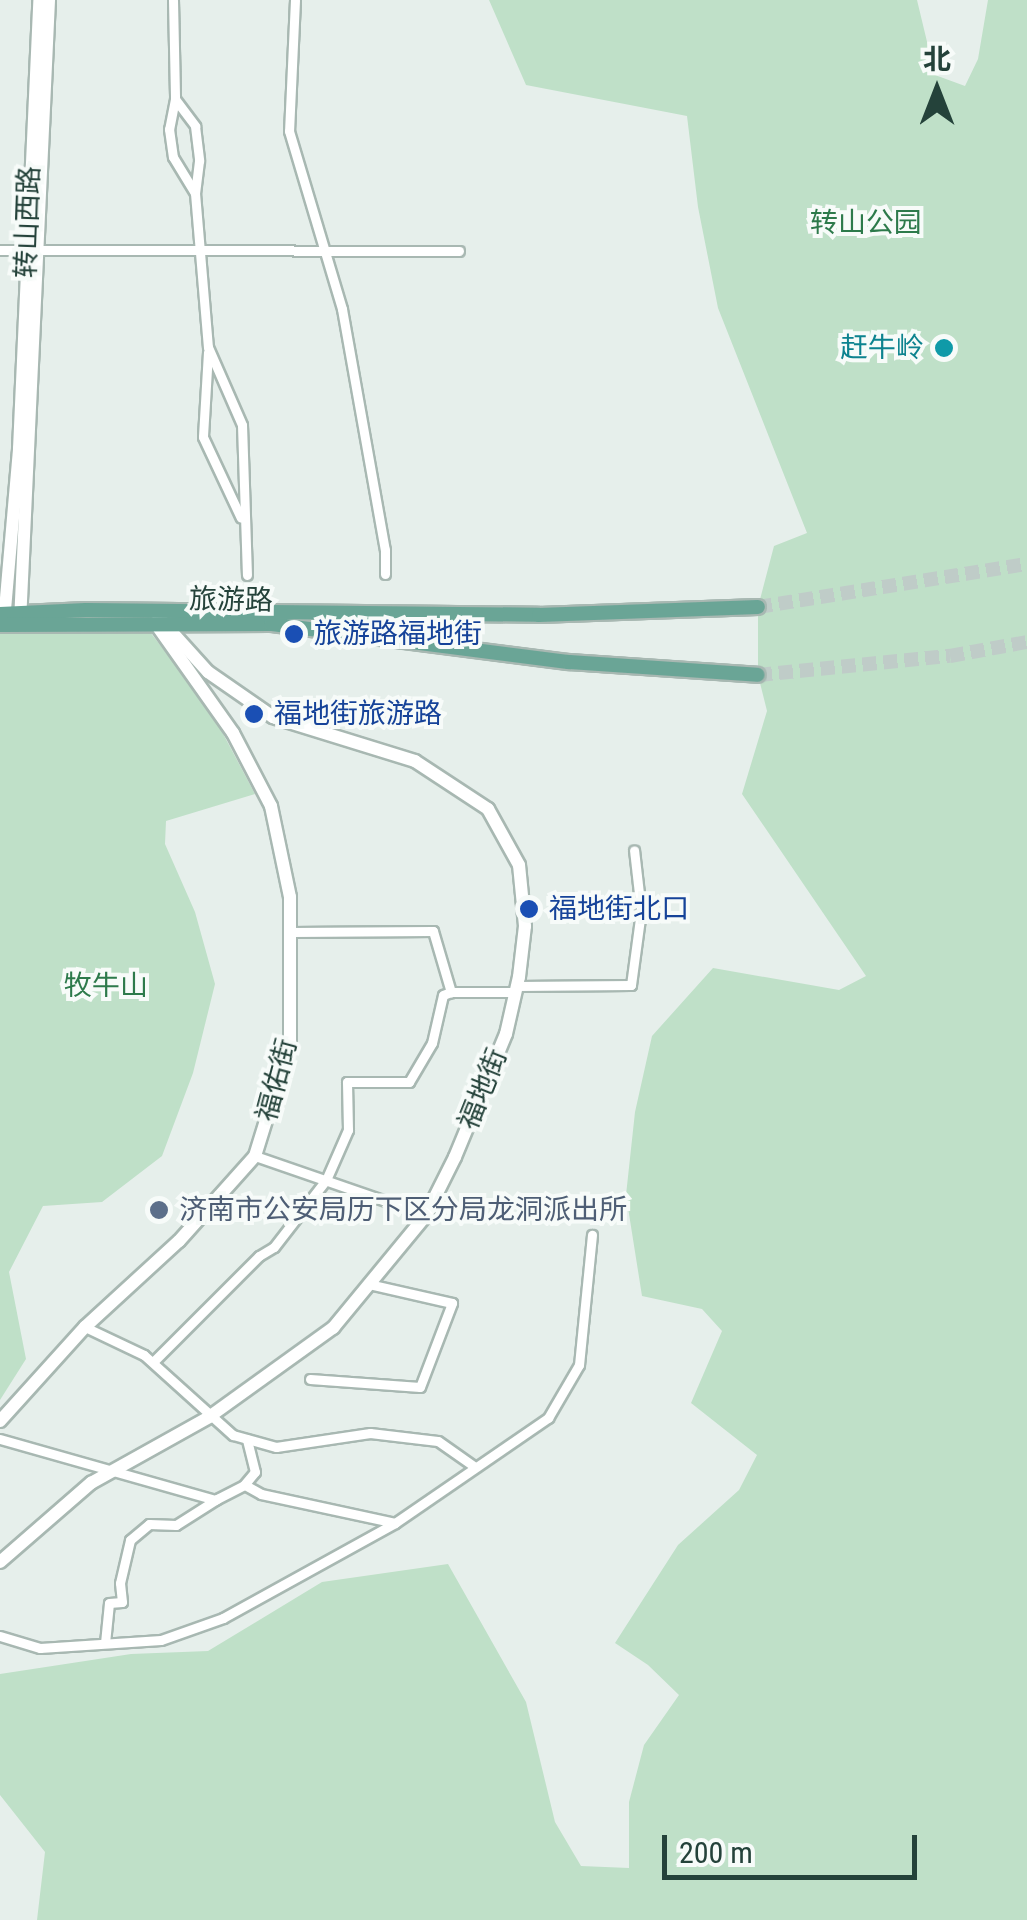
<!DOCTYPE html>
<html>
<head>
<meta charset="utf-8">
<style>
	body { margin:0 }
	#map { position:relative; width:1027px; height:1920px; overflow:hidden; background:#e6efeb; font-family:"Roboto Condensed","Noto Sans SC",sans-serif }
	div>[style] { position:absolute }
	.green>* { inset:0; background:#bfe0c8 }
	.primary-tunnel>* { height:14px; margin-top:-7px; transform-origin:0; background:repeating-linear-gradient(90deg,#bfccc8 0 14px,transparent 0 21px) }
	.roads { filter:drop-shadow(2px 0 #a8b8b2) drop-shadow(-2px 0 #a8b8b2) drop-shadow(0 2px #a8b8b2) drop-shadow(0 -2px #a8b8b2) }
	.street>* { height:9px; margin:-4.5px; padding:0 4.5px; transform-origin:4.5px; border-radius:4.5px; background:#fff }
	.secondary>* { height:12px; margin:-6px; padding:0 6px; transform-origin:6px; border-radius:6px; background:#fff }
	.primary>* { height:14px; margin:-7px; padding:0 7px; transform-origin:7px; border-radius:7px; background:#6aa596 }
	.dots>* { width:28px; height:28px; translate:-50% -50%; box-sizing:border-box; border:5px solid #f7fbf9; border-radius:50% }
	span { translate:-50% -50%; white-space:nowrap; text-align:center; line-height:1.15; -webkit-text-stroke:8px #f7fbf9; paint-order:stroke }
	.street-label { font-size:28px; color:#24423a }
	.park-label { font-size:28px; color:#2d7a4b }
	.culture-label { font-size:28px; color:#0d838f }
	.right { translate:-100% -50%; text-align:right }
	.transit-label { font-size:28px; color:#164399 }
	.left { translate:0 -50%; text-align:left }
	.service-label { font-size:28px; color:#4e5e75 }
	.north { position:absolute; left:887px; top:40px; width:100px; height:100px; -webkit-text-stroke:8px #f7fbf9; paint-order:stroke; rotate:0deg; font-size:28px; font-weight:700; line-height:40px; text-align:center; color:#24423a }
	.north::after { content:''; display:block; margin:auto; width:35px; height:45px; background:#24423a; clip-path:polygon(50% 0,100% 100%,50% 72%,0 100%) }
	.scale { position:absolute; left:662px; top:1835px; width:255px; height:45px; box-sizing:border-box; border:5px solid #24423a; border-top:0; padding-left:12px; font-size:30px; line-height:35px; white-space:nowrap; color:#24423a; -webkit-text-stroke:8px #f7fbf9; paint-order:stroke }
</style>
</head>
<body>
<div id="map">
	<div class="green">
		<div style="clip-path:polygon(489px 0,917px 0,935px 75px,965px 86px,978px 59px,988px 0,1027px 0,1027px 1920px,37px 1920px,45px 1852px,0 1795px,0 1674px,131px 1654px,208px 1651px,322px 1582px,448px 1564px,526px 1702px,555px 1822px,581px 1866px,629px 1868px,629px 1802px,644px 1745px,679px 1695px,648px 1665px,615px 1643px,678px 1545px,739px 1490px,757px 1455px,691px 1403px,722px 1331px,702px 1309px,642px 1296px,626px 1195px,635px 1112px,652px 1036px,713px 968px,839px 990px,866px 976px,742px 794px,767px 711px,758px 675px,758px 607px,774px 546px,807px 533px,718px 308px,698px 207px,687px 116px,526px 85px)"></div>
		<div style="clip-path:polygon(147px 628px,211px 711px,255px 794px,166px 821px,165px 844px,195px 912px,215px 984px,193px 1073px,162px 1156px,102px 1202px,43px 1206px,9px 1272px,26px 1359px,0 1400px,0 630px)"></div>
	</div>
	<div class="primary-tunnel">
		<div style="left:758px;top:607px;width:272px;rotate:-9.1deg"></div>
		<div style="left:758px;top:675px;width:193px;rotate:-5.7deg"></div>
		<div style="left:950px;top:656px;width:78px;rotate:-10.3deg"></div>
	</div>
	<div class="roads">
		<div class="street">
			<div style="left:173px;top:0;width:99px;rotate:88.8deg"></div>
			<div style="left:175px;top:99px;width:31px;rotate:101deg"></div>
			<div style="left:169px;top:129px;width:28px;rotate:82deg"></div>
			<div style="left:173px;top:157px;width:42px;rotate:58.6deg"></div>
			<div style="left:195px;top:193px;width:155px;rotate:85.2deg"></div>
			<div style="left:208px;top:347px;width:85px;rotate:66.4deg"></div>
			<div style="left:242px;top:425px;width:150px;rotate:88.1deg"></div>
			<div style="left:295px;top:0;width:131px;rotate:92.6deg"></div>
			<div style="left:289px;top:131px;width:186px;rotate:73.4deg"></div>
			<div style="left:342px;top:309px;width:245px;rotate:79.9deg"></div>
			<div style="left:385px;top:550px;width:24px;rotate:90deg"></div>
			<div style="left:175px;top:99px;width:34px;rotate:53deg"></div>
			<div style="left:195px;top:126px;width:35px;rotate:83deg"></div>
			<div style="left:199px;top:161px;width:32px;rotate:97deg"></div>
			<div style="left:0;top:250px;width:459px;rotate:0.1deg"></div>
			<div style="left:208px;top:352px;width:85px;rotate:93.4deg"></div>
			<div style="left:203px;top:437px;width:89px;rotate:64.9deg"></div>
			<div style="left:292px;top:932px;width:141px;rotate:-0.4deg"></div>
			<div style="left:433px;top:931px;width:64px;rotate:73.6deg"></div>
			<div style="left:451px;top:992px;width:64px"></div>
			<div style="left:517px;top:986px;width:114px;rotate:-0.5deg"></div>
			<div style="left:631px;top:985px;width:75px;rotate:-82.3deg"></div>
			<div style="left:641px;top:911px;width:61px;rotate:-96.5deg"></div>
			<div style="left:255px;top:1156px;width:181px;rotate:19deg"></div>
			<div style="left:85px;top:1327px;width:65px;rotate:25.4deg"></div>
			<div style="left:144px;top:1355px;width:120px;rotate:42deg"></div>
			<div style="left:233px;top:1435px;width:45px;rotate:15.6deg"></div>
			<div style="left:276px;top:1447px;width:95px;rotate:-8.5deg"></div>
			<div style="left:370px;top:1433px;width:68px;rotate:6.7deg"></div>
			<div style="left:438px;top:1441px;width:45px;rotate:35.1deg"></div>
			<div style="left:153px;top:1362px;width:150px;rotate:-45deg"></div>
			<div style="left:259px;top:1256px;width:17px;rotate:-31deg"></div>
			<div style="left:274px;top:1247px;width:85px;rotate:-52.2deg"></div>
			<div style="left:326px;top:1180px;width:55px;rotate:-66.3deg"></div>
			<div style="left:348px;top:1130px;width:48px;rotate:-91.2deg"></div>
			<div style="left:347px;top:1082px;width:62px"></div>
			<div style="left:409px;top:1082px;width:45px;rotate:-59.5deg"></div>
			<div style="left:432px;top:1043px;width:49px;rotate:-77.1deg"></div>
			<div style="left:443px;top:995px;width:9px;rotate:-21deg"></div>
			<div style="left:310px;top:1379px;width:110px;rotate:4.2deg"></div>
			<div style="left:420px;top:1387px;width:90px;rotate:-69.1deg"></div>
			<div style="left:452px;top:1303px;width:85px;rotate:-167.1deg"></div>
			<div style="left:0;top:1439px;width:223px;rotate:15.8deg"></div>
			<div style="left:215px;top:1500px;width:34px;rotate:-27deg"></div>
			<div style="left:245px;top:1485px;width:18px;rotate:29deg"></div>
			<div style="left:261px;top:1494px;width:137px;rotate:12.2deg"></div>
			<div style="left:244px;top:1485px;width:17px;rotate:-50deg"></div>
			<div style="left:255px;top:1472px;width:34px;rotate:-104deg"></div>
			<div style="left:0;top:1636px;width:42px;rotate:16.7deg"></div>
			<div style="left:40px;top:1648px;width:121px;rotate:-3.8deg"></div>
			<div style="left:161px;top:1640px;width:66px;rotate:-19.5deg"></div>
			<div style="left:223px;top:1618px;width:196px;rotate:-28.9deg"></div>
			<div style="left:395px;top:1523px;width:186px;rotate:-34.5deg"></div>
			<div style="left:548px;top:1418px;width:61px;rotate:-59.7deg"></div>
			<div style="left:579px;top:1365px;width:131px;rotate:-84.3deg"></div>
			<div style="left:105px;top:1643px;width:40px;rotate:-84.3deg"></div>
			<div style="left:109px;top:1603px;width:13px;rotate:-4deg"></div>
			<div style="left:122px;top:1602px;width:19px;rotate:-96deg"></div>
			<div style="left:120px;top:1583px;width:44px;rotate:-76.9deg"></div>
			<div style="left:130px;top:1540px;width:25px;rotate:-40deg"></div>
			<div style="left:149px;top:1524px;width:27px;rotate:2deg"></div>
			<div style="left:176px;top:1525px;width:49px;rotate:-32.4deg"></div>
		</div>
		<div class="secondary">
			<div style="left:4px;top:621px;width:173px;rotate:-85deg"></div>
			<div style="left:19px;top:449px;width:449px;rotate:-87.4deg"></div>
			<div style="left:20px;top:622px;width:623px;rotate:-87.33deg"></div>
			<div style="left:0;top:1421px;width:127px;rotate:-47.9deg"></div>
			<div style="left:85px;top:1327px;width:127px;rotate:-42.5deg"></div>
			<div style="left:179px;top:1241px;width:114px;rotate:-48.2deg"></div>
			<div style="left:255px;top:1156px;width:118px;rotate:-72.8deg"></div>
			<div style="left:290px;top:1043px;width:146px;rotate:-90deg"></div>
			<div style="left:290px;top:897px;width:93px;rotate:-101.8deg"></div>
			<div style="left:271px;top:806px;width:82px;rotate:-117.5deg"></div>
			<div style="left:233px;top:733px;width:135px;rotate:-125.3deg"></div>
			<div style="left:0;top:1562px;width:121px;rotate:-41deg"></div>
			<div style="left:91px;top:1483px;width:135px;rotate:-29.2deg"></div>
			<div style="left:209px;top:1417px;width:153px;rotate:-35.7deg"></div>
			<div style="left:333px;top:1328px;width:146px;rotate:-50.5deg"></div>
			<div style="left:426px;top:1215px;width:65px;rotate:-63.4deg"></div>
			<div style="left:455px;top:1157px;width:133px;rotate:-67.5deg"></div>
			<div style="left:506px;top:1034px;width:58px;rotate:-77.2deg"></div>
			<div style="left:519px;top:977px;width:51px;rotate:-83.3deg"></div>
			<div style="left:525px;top:926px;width:61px;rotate:-95.6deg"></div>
			<div style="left:519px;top:865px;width:64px;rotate:-119deg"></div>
			<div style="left:488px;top:809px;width:87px;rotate:-146.7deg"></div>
			<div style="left:415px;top:761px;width:149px;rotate:-162.8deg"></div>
			<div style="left:273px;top:717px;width:79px;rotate:-145.3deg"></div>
			<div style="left:208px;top:672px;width:70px;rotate:-132.1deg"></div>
		</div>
		<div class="primary">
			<div style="left:0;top:614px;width:86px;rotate:-2.7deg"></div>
			<div style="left:86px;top:610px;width:453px;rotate:0.6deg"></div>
			<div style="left:539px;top:615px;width:219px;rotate:-2.1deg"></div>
			<div style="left:0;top:625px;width:271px;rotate:-0.2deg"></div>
			<div style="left:271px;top:624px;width:300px;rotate:7.3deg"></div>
			<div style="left:569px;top:662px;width:189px;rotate:3.9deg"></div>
		</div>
	</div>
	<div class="dots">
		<div style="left:944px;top:348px;background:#0f9aa8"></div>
		<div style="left:294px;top:634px;background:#1a4fb4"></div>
		<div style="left:254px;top:714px;background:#1a4fb4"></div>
		<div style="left:529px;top:909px;background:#1a4fb4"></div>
		<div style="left:159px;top:1210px;background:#5c6f8a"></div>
	</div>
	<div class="street-label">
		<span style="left:28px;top:222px;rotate:-88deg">转山西路</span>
		<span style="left:231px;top:600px;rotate:1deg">旅游路</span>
		<span style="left:277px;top:1080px;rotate:-75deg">福佑街</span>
		<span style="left:483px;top:1089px;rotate:-68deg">福地街</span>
	</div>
	<div class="park-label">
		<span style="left:866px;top:223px">转山公园</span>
		<span style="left:106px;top:986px">牧牛山</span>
	</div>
	<div class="culture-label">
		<span class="right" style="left:924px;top:348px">赶牛岭</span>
	</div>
	<div class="transit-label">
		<span class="left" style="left:314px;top:634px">旅游路福地街</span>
		<span class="left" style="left:274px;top:714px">福地街旅游路</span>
		<span class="left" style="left:549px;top:909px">福地街北口</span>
	</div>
	<div class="service-label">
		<span class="left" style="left:179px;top:1210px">济南市公安局历下区分局龙洞派出所</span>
	</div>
	<div class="north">北</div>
	<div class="scale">200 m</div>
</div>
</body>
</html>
